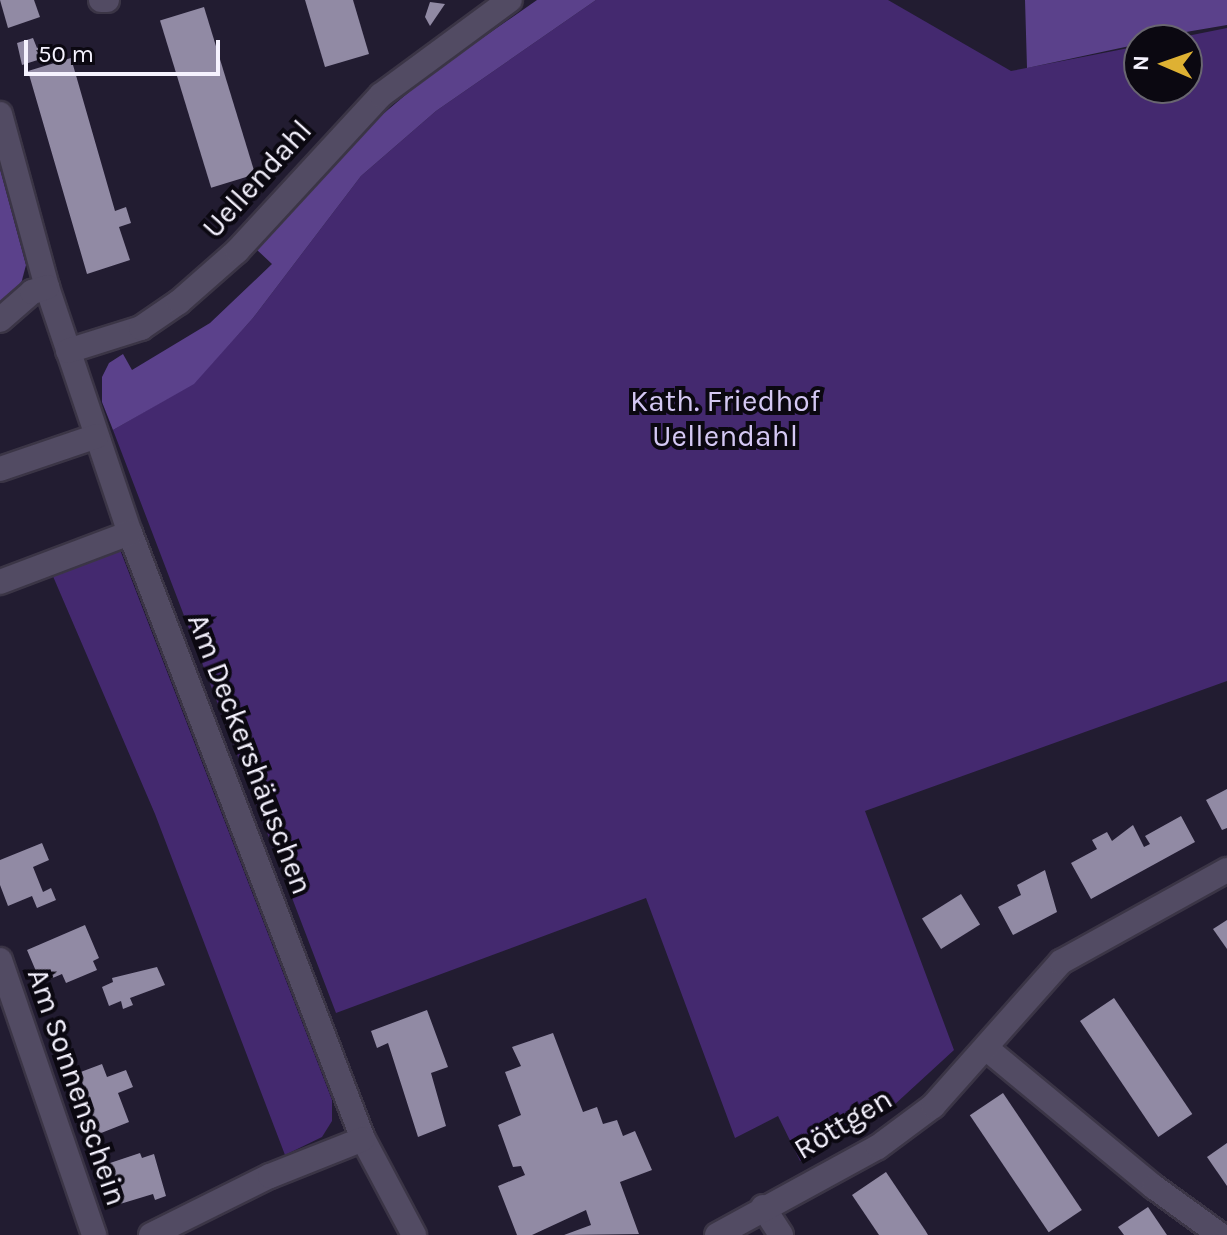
<!DOCTYPE html>
<html>
<head>
<meta charset="utf-8">
<style>
	body { margin:0 }
	#map { position:relative; width:1227px; height:1235px; overflow:hidden; background:#221c31; font-family:Karla,sans-serif }
	div>[style] { position:absolute }
	.green>* { inset:0; background:#44296f }
	.forest>* { inset:0; background:#5b418b }
	.building>* { inset:0; background:#918aa4; transform-origin:0 0 }
	.roads { filter:drop-shadow(2px 0 #3b3546) drop-shadow(-2px 0 #3b3546) drop-shadow(0 2px #3b3546) drop-shadow(0 -2px #3b3546) }
	.minor>* { height:24px; margin:-12px; padding:0 12px; transform-origin:12px; border-radius:12px; background:#524b63 }
	span { translate:-50% -50%; white-space:nowrap; text-align:center; line-height:1.15; -webkit-text-stroke:8px #0b0811; paint-order:stroke }
	.street-label { font-size:30px; color:#f5f2fe }
	.park-label { font-size:30px; color:#d4c8f3 }
	.north { position:absolute; left:1123px; top:24px; width:80px; height:80px; box-sizing:border-box; background:#0b0811; border:2px solid #696670; border-radius:50%; rotate:272deg; font-size:22px; font-weight:700; line-height:32px; text-align:center; color:#f5f2fe }
	.north::after { content:''; display:block; margin:auto; width:28px; height:36px; background:#deb133; clip-path:polygon(50% 0,100% 100%,50% 72%,0 100%) }
	.scale { position:absolute; left:24px; top:40px; width:196px; height:36px; box-sizing:border-box; border:4px solid #f5f2fe; border-top:0; padding-left:10px; font-size:24px; line-height:28px; white-space:nowrap; color:#f5f2fe; -webkit-text-stroke:6px #0b0811; paint-order:stroke }
</style>
</head>
<body>
<div id="map">
	<div class="green">
		<div style="clip-path:polygon(596px 0,888px 0,1011px 71px,1139px 46px,1139px 88px,1187px 88px,1187px 40px,1167px 40px,1227px 28px,1227px 681px,865px 811px,954px 1050px,893px 1106px,800px 1161px,778px 1116px,735px 1138px,646px 898px,336px 1013px,113px 430px,194px 383px,253px 318px,361px 176px,436px 111px)"></div>
		<div style="clip-path:polygon(119px 547px,332px 1100px,332px 1121px,322px 1137px,285px 1155px,155px 814px,46px 560px)"></div>
	</div>
	<div class="forest">
		<div style="clip-path:polygon(537px 0,596px 0,436px 111px,361px 176px,253px 318px,194px 384px,113px 430px,102px 402px,102px 377px,109px 363px,123px 354px,132px 370px,210px 323px,272px 264px,255px 248px,356px 137px,429px 75px)"></div>
		<div style="clip-path:polygon(1025px 0,1227px 0,1227px 25px,1139px 40px,1139px 44px,1027px 68px)"></div>
		<div style="clip-path:polygon(0 169px,26px 265px,21px 284px,0 307px)"></div>
	</div>
	<div class="building">
		<div style="clip-path:polygon(0 0,34px 0,40px 17px,8px 28px)"></div>
		<div style="clip-path:polygon(305px 0,353px 0,369px 54px,325px 67px)"></div>
		<div style="clip-path:polygon(430px 2px,445px 4px,430px 26px,425px 17px)"></div>
		<div style="left:204px;top:7px;width:175px;height:46px;rotate:73deg"></div>
		<div style="clip-path:polygon(33px 38px,37px 48px,44px 45px,47px 57px,22px 65px,17px 43px)"></div>
		<div style="clip-path:polygon(71px 58px,115px 211px,126px 207px,131px 223px,119px 227px,130px 260px,87px 274px,28px 71px)"></div>
		<div style="clip-path:polygon(1227px 789px,1227px 828px,1222px 830px,1206px 800px)"></div>
		<div style="clip-path:polygon(1181px 816px,1195px 842px,1091px 899px,1071px 863px,1097px 849px,1092px 840px,1107px 832px,1112px 841px,1133px 825px,1144px 847px,1150px 844px,1145px 836px)"></div>
		<div style="clip-path:polygon(42px 843px,49px 860px,33px 867px,43px 892px,51px 888px,56px 900px,37px 908px,32px 896px,8px 906px,0 885px,0 860px)"></div>
		<div style="clip-path:polygon(1045px 870px,1057px 912px,1013px 935px,998px 907px,1021px 895px,1017px 885px)"></div>
		<div style="left:961px;top:894px;width:36px;height:46px;rotate:58deg"></div>
		<div style="clip-path:polygon(1227px 920px,1227px 949px,1213px 929px)"></div>
		<div style="clip-path:polygon(85px 925px,99px 958px,93px 961px,97px 970px,66px 983px,62px 974px,41px 983px,27px 950px)"></div>
		<div style="clip-path:polygon(157px 967px,165px 985px,130px 998px,133px 1005px,123px 1009px,121px 1001px,109px 1006px,102px 987px,113px 982px,112px 978px)"></div>
		<div style="left:1114px;top:998px;width:140px;height:41px;rotate:56deg"></div>
		<div style="clip-path:polygon(427px 1010px,448px 1067px,431px 1073px,446px 1126px,418px 1137px,388px 1043px,377px 1048px,371px 1031px)"></div>
		<div style="clip-path:polygon(553px 1033px,583px 1112px,597px 1107px,603px 1124px,617px 1120px,623px 1136px,635px 1131px,652px 1170px,620px 1182px,639px 1234px,564px 1235px,591px 1225px,586px 1210px,532px 1235px,517px 1235px,498px 1186px,525px 1175px,521px 1166px,513px 1167px,498px 1125px,521px 1115px,505px 1072px,521px 1066px,512px 1047px)"></div>
		<div style="clip-path:polygon(102px 1064px,107px 1077px,126px 1070px,133px 1087px,118px 1093px,129px 1122px,91px 1137px,73px 1091px,84px 1087px,78px 1073px)"></div>
		<div style="left:1003px;top:1093px;width:141px;height:40px;rotate:56deg"></div>
		<div style="clip-path:polygon(1227px 1143px,1227px 1186px,1207px 1157px)"></div>
		<div style="clip-path:polygon(140px 1153px,142px 1158px,154px 1154px,166px 1196px,155px 1200px,153px 1194px,120px 1204px,107px 1164px)"></div>
		<div style="clip-path:polygon(886px 1172px,925px 1230px,928px 1235px,879px 1235px,852px 1195px)"></div>
		<div style="clip-path:polygon(1148px 1207px,1167px 1235px,1124px 1235px,1118px 1227px)"></div>
	</div>
	<div class="roads">
		<div class="minor">
			<div style="left:101px;top:0;width:6px"></div>
			<div style="left:0;top:114px;width:179px;rotate:74.8deg"></div>
			<div style="left:47px;top:287px;width:260px;rotate:71.4deg"></div>
			<div style="left:130px;top:533px;width:649px;rotate:68.97deg"></div>
			<div style="left:363px;top:1139px;width:109px;rotate:62deg"></div>
			<div style="left:0;top:320px;width:43px;rotate:-41.2deg"></div>
			<div style="left:32px;top:292px;width:16px;rotate:-18deg"></div>
			<div style="left:68px;top:351px;width:77px;rotate:-17.5deg"></div>
			<div style="left:141px;top:328px;width:46px;rotate:-34.4deg"></div>
			<div style="left:179px;top:302px;width:77px;rotate:-41.3deg"></div>
			<div style="left:237px;top:251px;width:212px;rotate:-47.3deg"></div>
			<div style="left:381px;top:95px;width:160px;rotate:-36.4deg"></div>
			<div style="left:0;top:469px;width:102px;rotate:-18.8deg"></div>
			<div style="left:0;top:582px;width:139px;rotate:-20.7deg"></div>
			<div style="left:0;top:960px;width:291px;rotate:71.1deg"></div>
			<div style="left:987px;top:1049px;width:217px;rotate:39.6deg"></div>
			<div style="left:1154px;top:1187px;width:82px;rotate:36deg"></div>
			<div style="left:763px;top:1207px;width:33px;rotate:57deg"></div>
			<div style="left:151px;top:1235px;width:133px;rotate:-26.4deg"></div>
			<div style="left:270px;top:1176px;width:100px;rotate:-21.7deg"></div>
			<div style="left:717px;top:1235px;width:183px;rotate:-28.7deg"></div>
			<div style="left:878px;top:1147px;width:69px;rotate:-36.7deg"></div>
			<div style="left:933px;top:1106px;width:193px;rotate:-48.4deg"></div>
			<div style="left:1061px;top:962px;width:190px;rotate:-29deg"></div>
		</div>
	</div>
	<div class="street-label">
		<span style="left:257px;top:179px;rotate:-48deg">Uellendahl</span>
		<span style="left:250px;top:754px;rotate:69deg">Am Deckershäuschen</span>
		<span style="left:77px;top:1087px;rotate:71deg">Am Sonnenschein</span>
		<span style="left:843px;top:1124px;rotate:-31deg">Röttgen</span>
	</div>
	<div class="park-label">
		<span style="left:725px;top:418px">Kath. Friedhof<br>Uellendahl</span>
	</div>
	<div class="north">N</div>
	<div class="scale">50 m</div>
</div>
</body>
</html>
